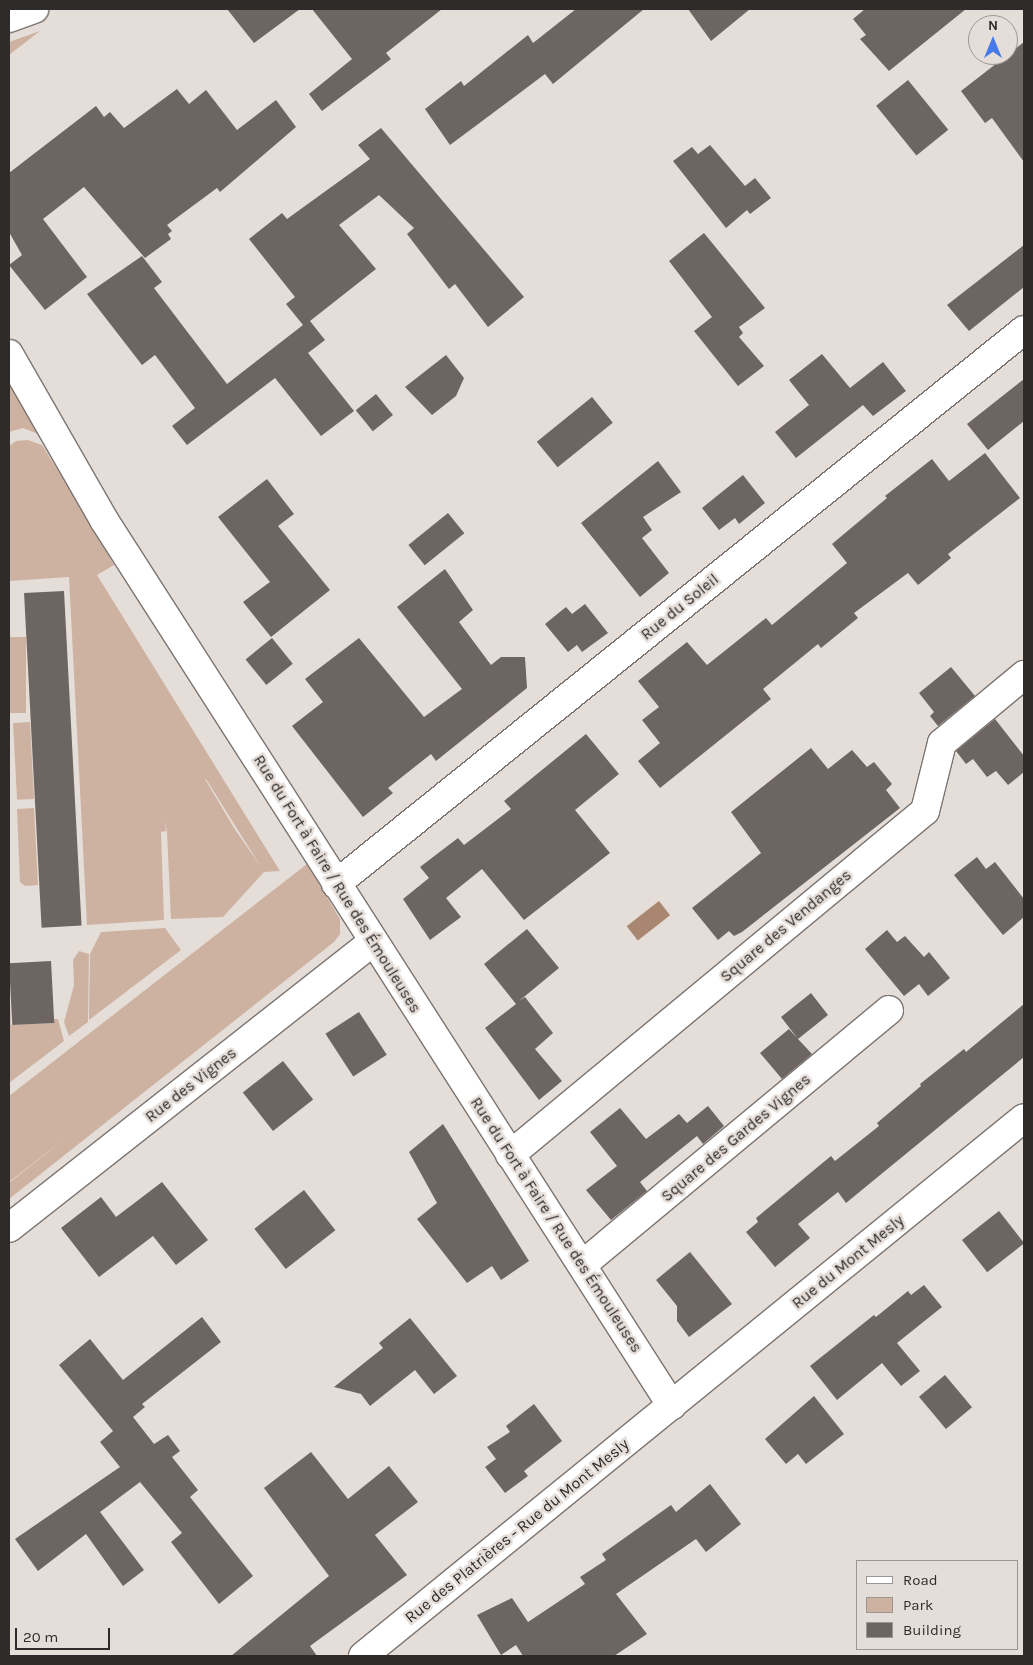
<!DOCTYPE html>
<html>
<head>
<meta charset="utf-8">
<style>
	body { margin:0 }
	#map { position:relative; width:1033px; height:1665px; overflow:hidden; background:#e5ddd8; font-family:Karla,sans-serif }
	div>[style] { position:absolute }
	.green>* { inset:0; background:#ceb2a1; transform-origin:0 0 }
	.water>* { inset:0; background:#a88670; transform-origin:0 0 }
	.building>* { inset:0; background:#6c6561; transform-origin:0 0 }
	.roads { filter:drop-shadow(1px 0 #7c7571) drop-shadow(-1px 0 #7c7571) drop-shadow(0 1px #7c7571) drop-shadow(0 -1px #7c7571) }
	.minor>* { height:28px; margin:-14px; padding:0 14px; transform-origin:14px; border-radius:14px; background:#fff }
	span { translate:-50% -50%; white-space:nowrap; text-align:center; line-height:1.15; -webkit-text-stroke:5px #e5ddd8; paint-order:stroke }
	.street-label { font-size:16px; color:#2e2b2a }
	.frame { position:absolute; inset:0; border:10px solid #2e2b2a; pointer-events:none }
	.legend { position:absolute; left:856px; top:1560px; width:162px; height:90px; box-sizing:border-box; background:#e5ddd8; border:1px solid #9c9692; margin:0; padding:6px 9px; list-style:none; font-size:15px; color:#2e2b2a }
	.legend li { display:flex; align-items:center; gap:10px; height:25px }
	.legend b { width:25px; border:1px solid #9c9692 }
	.north { position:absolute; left:968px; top:15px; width:50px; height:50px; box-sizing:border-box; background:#e5ddd8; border:1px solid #9c9692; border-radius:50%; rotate:0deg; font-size:14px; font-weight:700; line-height:20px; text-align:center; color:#2e2b2a }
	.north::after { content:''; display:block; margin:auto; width:18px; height:22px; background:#4679ea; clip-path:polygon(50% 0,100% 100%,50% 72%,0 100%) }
	.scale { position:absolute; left:15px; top:1628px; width:95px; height:22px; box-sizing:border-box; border:2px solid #2e2b2a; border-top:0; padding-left:6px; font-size:15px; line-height:18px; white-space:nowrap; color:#2e2b2a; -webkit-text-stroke:4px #e5ddd8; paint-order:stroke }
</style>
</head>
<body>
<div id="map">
	<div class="green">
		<div style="clip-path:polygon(40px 31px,9px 55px,9px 42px)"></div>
		<div style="clip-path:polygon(9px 378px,43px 436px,23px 428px,9px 432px)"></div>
		<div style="clip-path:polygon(evenodd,28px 440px,42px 445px,92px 525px,114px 565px,97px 575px,280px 871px,264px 872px,223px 917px,171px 919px,167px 832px,165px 820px,166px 831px,161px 832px,164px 920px,87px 925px,69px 577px,9px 581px,9px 446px,16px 441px,28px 440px,205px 779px,206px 779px,261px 867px,234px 828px,205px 779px)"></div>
		<div style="left:9px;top:637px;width:17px;height:76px"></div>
		<div style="left:30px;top:722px;width:77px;height:17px;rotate:87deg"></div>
		<div style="clip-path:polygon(34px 808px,38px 885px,25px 886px,20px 882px,17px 809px)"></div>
		<div style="clip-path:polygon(307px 864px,340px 919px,340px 934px,334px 942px,9px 1199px,9px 1183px,67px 1137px,9px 1182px,9px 1096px)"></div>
		<div style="clip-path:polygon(165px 928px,181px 950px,89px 1020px,90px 954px,101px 932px)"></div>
		<div style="clip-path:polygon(79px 951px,89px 954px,88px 1022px,69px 1036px,64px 1022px,74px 985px,73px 960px)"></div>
		<div style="clip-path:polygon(9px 972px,11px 1025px,54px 1023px,54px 1019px,58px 1019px,64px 1041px,9px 1083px)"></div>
	</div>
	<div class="water">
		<div style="left:659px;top:901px;width:18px;height:41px;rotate:52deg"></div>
	</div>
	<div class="building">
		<div style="clip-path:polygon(227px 9px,300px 9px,254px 43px)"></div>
		<div style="clip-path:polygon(312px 9px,442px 9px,386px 53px,391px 59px,322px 111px,309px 94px,352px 59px)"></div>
		<div style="clip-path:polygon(576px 9px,644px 9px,553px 84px,545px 74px,450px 145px,425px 109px,461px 81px,464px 86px,528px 35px,533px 43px)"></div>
		<div style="clip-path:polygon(688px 9px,750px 9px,711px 41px)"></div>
		<div style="clip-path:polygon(865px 9px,966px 9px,889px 71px,860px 39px,866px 35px,853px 19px)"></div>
		<div style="clip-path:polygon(1024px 42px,1024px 162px,992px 118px,985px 123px,961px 91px)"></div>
		<div style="left:908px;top:80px;width:64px;height:41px;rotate:51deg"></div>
		<div style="clip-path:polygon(177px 89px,189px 104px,206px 90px,237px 130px,276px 100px,296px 127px,220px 192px,217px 188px,167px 225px,172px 231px,168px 234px,171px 239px,145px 258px,84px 187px,43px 219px,87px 277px,45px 310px,9px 265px,22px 255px,9px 232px,9px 173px,96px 106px,104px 117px,110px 112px,124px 128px)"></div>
		<div style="clip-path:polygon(381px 128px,524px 297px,488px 327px,455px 284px,449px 289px,407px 234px,414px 228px,379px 195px,339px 225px,376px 269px,310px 321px,325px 340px,308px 353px,354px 411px,321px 436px,275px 378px,187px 445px,172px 426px,195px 408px,155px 355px,142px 365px,87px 294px,142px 256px,162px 282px,154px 288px,227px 384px,303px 325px,286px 304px,295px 297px,249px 239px,282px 213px,287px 219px,370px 159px,358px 145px)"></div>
		<div style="clip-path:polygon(710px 145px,745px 186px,755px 178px,771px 198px,750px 214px,747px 210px,726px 228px,673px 161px,692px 147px,698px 154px)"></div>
		<div style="clip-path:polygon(704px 233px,765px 308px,739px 327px,743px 333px,739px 337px,764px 366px,738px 386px,694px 331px,712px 317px,669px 261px)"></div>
		<div style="clip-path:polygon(1024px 245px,1024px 287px,969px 331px,947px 305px)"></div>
		<div style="clip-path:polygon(822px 354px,850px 388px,883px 362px,906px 391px,873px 416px,863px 405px,796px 458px,775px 432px,809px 405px,789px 380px)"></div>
		<div style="clip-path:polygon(446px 355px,464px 378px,456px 396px,432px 415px,405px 387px)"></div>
		<div style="clip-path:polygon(1024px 379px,1024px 421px,988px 450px,967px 424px)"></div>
		<div style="left:376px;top:394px;width:27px;height:26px;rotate:51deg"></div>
		<div style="left:592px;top:397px;width:33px;height:71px;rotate:51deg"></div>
		<div style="clip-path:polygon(985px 453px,1020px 498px,948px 554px,951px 558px,918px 585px,908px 573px,854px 613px,858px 618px,821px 648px,818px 644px,763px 689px,771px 699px,660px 788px,638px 761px,660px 743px,642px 720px,659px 707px,638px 681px,687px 642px,707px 665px,766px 618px,772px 625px,847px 563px,832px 544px,887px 498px,885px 496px,932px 459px,949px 481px)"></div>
		<div style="clip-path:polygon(658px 461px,681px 492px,643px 517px,652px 530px,642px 538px,669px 573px,640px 597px,581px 523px)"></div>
		<div style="clip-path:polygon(743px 475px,765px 503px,739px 524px,735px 518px,719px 530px,702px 508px)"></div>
		<div style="clip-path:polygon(267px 479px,294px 514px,278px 526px,330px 590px,271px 637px,243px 602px,270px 582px,218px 517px)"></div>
		<div style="left:448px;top:513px;width:26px;height:51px;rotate:51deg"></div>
		<div style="clip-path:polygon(445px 569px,473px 610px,459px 622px,491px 665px,501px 657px,525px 657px,527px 688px,436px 761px,431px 754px,388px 788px,393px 793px,363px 817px,292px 726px,323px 702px,305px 679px,359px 638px,424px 717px,462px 689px,397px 607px)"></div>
		<div style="left:64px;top:591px;width:335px;height:40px;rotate:87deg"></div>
		<div style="clip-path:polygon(585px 604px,608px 633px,582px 652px,577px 645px,568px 652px,545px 624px,566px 607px,572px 614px)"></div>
		<div style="left:272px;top:638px;width:33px;height:34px;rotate:51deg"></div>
		<div style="clip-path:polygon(951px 667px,975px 696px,938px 726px,930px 716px,934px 712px,919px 693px)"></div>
		<div style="clip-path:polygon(995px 719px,1024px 756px,1024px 772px,1008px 785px,996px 771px,987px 777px,973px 759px,966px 764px,956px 751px)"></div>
		<div style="clip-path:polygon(586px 734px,619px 774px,575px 810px,610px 853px,524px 920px,482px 869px,446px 898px,461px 917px,430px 940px,403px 899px,429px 878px,420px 867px,458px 838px,464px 845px,511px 809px,504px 801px)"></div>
		<div style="clip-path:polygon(811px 748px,828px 769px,852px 750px,867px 767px,874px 762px,892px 784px,886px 790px,900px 808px,742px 932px,734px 936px,729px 931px,718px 940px,692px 908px,761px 853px,731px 812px)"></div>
		<div style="clip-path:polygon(977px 857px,986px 869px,995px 862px,1024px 899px,1024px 917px,1003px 935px,954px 875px)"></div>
		<div style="clip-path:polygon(527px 929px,559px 968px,519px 1001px,525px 997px,553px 1033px,535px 1049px,562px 1081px,539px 1100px,485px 1028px,516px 1004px,484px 964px)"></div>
		<div style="clip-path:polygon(887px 930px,897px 942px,905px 936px,924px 957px,929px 952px,950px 978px,928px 996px,919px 984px,904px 996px,865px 949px)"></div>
		<div style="left:51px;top:961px;width:62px;height:42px;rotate:87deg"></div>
		<div style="clip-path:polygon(811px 993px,828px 1015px,798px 1039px,812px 1054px,782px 1079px,760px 1053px,789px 1029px,798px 1039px,781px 1017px)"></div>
		<div style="clip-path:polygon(1024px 1004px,1024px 1057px,846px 1203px,838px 1192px,798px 1224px,810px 1238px,775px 1267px,746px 1232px,758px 1222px,756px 1218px,831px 1156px,835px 1161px,879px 1126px,877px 1123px,921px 1086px,920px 1084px,964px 1049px,966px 1052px)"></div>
		<div style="left:359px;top:1012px;width:51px;height:40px;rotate:57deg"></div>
		<div style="left:283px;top:1061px;width:49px;height:51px;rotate:52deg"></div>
		<div style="clip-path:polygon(708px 1106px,724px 1126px,703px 1144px,697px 1136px,640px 1182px,647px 1191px,611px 1220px,586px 1190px,617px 1166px,590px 1132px,620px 1108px,646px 1139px,679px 1114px,687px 1123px)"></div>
		<div style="clip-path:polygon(443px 1124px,529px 1261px,501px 1280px,492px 1266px,467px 1283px,417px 1219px,437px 1203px,409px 1152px)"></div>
		<div style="clip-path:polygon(162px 1182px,208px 1240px,176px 1265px,153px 1236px,99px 1277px,61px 1228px,101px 1197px,116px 1217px)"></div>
		<div style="left:304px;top:1190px;width:51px;height:63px;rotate:52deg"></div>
		<div style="left:999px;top:1211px;width:41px;height:47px;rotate:52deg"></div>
		<div style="clip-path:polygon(690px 1252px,732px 1304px,689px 1337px,677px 1321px,677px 1306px,656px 1280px)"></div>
		<div style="clip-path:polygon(924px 1285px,942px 1307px,897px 1343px,920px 1371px,901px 1386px,882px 1363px,837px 1400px,810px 1366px,874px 1315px,876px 1317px,908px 1291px,911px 1295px)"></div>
		<div style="clip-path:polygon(202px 1317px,221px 1342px,142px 1404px,145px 1407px,133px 1417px,154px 1444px,168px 1435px,180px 1451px,172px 1457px,198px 1490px,190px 1497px,253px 1576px,219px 1604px,171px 1542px,182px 1533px,140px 1482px,100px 1512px,144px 1570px,123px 1586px,86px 1534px,38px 1571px,15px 1539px,120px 1467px,100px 1442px,113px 1431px,59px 1365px,90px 1339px,123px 1380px)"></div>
		<div style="clip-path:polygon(410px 1318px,457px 1376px,434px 1394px,415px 1370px,370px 1406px,361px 1394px,334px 1387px,383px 1348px,379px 1343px)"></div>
		<div style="left:945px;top:1375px;width:42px;height:34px;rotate:50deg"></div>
		<div style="clip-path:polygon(814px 1396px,844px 1434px,806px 1464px,798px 1454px,786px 1464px,765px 1439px)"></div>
		<div style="clip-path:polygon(534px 1404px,562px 1441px,524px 1471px,528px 1476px,505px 1493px,485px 1467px,496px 1459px,487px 1447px,510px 1432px,506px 1426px)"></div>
		<div style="clip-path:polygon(311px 1452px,348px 1499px,389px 1466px,418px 1502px,375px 1535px,407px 1575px,310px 1646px,317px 1656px,231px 1656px,329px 1576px,264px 1488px)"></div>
		<div style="clip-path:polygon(710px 1484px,741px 1524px,706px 1552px,696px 1539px,616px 1594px,647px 1634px,614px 1656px,523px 1656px,516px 1645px,501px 1655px,477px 1615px,512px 1598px,528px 1622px,585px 1584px,580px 1577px,606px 1560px,602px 1554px,671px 1505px,676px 1512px)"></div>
	</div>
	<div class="roads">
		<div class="minor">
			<div style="left:9px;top:18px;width:27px;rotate:-20deg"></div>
			<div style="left:9px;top:354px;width:191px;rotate:60.2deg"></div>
			<div style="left:104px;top:520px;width:1052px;rotate:57.34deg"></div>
			<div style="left:336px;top:884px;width:883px;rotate:-38.84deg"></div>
			<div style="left:510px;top:1155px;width:539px;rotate:-39.66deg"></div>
			<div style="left:925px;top:811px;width:70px;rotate:-76deg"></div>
			<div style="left:942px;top:743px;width:107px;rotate:-39.7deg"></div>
			<div style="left:9px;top:1228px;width:463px;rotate:-38.2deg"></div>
			<div style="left:582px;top:1265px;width:399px;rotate:-39.7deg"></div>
			<div style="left:363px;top:1656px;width:852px;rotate:-39.14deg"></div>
		</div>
	</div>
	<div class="street-label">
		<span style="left:680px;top:607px;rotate:-39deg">Rue du Soleil</span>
		<span style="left:337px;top:884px;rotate:58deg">Rue du Fort à Faire / Rue des Émouleuses</span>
		<span style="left:786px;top:926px;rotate:-40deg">Square des Vendanges</span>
		<span style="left:191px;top:1085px;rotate:-38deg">Rue des Vignes</span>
		<span style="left:736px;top:1138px;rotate:-40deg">Square des Gardes Vignes</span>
		<span style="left:556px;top:1225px;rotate:57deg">Rue du Fort à Faire / Rue des Émouleuses</span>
		<span style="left:848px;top:1262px;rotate:-39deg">Rue du Mont Mesly</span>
		<span style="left:517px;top:1531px;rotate:-39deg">Rue des Platrières - Rue du Mont Mesly</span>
	</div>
	<div class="frame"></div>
	<ul class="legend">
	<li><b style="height:6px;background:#fff"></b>Road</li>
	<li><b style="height:14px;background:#ceb2a1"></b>Park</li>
	<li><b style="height:14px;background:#6c6561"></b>Building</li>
	</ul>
	<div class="north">N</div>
	<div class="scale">20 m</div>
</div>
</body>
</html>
